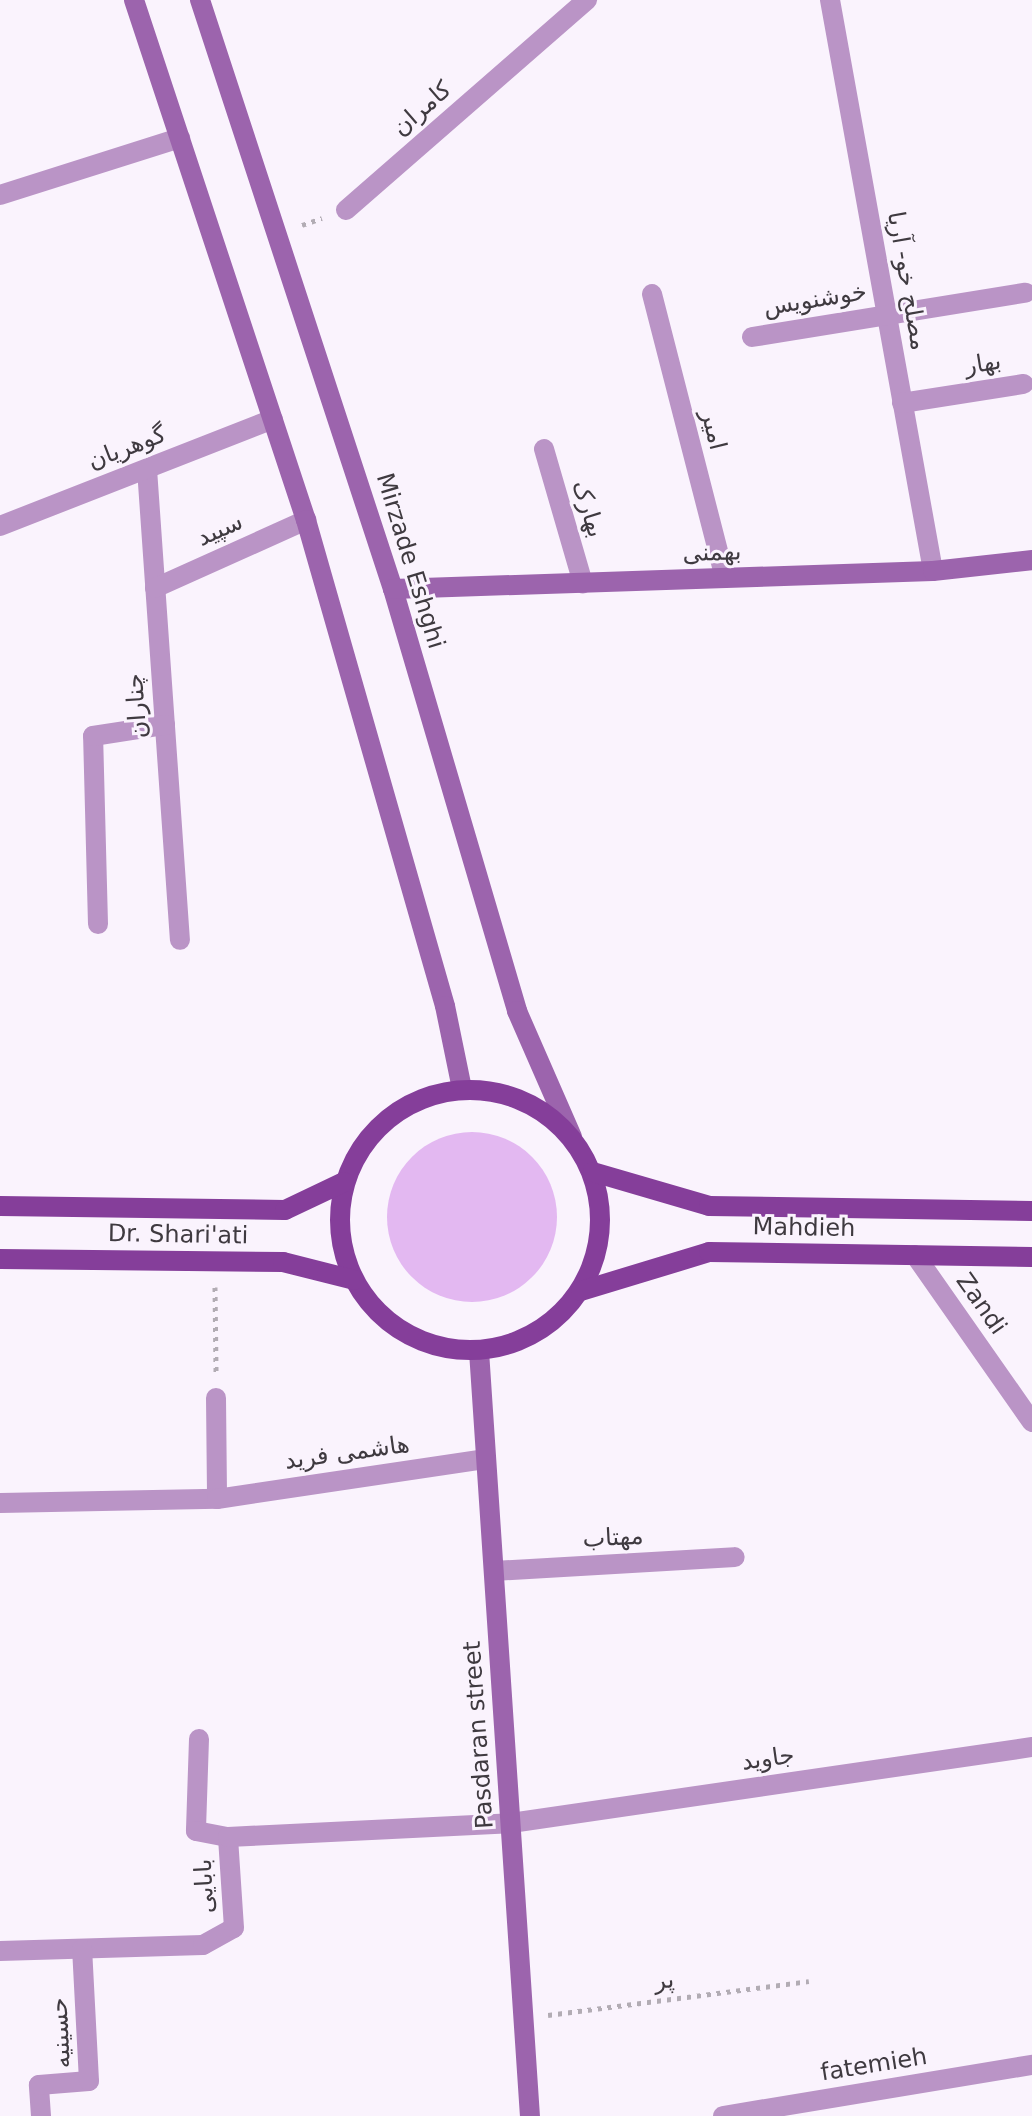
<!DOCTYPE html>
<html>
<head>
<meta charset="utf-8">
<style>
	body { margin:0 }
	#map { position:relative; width:1032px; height:2116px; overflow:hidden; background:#faf3fd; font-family:"DejaVu Sans","Noto Naskh Arabic",sans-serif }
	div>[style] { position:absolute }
	.green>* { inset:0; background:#e3b8f1 }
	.round { border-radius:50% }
	.path>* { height:5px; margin-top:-2.5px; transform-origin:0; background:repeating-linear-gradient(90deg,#b2acb4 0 4px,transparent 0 10px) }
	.street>* { height:20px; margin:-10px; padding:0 10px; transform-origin:10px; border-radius:10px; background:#ba94c6 }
	.secondary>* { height:20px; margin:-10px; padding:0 10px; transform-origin:10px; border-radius:10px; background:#9c64ad }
	.primary>* { height:20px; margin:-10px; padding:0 10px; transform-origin:10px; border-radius:10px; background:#853e9a }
	.primary>.ring { margin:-10px; padding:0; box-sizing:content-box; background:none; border:20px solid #853e9a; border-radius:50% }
	span { translate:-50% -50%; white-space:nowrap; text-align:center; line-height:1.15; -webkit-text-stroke:6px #faf3fd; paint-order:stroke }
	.street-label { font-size:24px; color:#3f3a40 }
</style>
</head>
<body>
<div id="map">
	<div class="green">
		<div class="round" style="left:387px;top:1132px;width:170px;height:170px"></div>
	</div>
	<div class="path">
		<div style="left:302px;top:225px;width:21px;rotate:-19deg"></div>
		<div style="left:215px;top:1287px;width:86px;rotate:89.3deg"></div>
		<div style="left:548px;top:2015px;width:263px;rotate:-7.4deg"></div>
	</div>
	<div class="street">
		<div style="left:830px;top:0;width:580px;rotate:79.77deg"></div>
		<div style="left:0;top:195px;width:189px;rotate:-17.6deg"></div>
		<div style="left:346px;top:210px;width:320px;rotate:-41.1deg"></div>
		<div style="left:652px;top:294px;width:293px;rotate:75.6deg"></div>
		<div style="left:752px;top:337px;width:277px;rotate:-9.2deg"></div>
		<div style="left:902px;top:403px;width:123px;rotate:-8.9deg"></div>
		<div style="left:544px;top:449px;width:140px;rotate:73.8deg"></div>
		<div style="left:147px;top:469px;width:472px;rotate:86deg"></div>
		<div style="left:0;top:526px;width:293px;rotate:-21.4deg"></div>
		<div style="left:155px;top:588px;width:166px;rotate:-24.2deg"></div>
		<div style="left:98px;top:924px;width:188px;rotate:-91.5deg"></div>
		<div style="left:93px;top:736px;width:73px;rotate:-8.7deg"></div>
		<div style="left:915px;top:1255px;width:204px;rotate:55deg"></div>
		<div style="left:216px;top:1398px;width:101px;rotate:89.4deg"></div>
		<div style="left:0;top:1503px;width:217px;rotate:-1.1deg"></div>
		<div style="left:217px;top:1499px;width:272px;rotate:-8.5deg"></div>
		<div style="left:494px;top:1571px;width:241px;rotate:-3.3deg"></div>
		<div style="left:199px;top:1739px;width:92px;rotate:91.9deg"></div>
		<div style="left:196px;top:1831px;width:33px;rotate:11deg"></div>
		<div style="left:0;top:1951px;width:203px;rotate:-1.7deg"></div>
		<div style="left:203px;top:1945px;width:35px;rotate:-29deg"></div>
		<div style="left:234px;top:1928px;width:91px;rotate:-93.8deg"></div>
		<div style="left:228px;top:1837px;width:283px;rotate:-2.8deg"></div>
		<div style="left:511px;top:1823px;width:527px;rotate:-8.3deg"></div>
		<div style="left:41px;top:2116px;width:31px;rotate:-94deg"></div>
		<div style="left:39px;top:2085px;width:50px;rotate:-4.6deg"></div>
		<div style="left:89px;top:2081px;width:132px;rotate:-93deg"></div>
		<div style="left:723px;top:2116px;width:313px;rotate:-9.4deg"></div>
	</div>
	<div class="secondary">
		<div style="left:134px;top:0;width:548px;rotate:71.7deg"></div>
		<div style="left:306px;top:520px;width:505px;rotate:74.04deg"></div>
		<div style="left:445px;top:1006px;width:85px;rotate:78.4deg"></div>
		<div style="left:200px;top:0;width:620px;rotate:71.86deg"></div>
		<div style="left:393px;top:589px;width:440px;rotate:73.6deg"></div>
		<div style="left:517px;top:1011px;width:137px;rotate:66.4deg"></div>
		<div style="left:393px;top:589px;width:540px;rotate:-1.91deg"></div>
		<div style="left:933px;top:571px;width:100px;rotate:-6.3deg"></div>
		<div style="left:479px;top:1351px;width:767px;rotate:86.19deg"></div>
	</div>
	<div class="primary">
		<div class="ring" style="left:340px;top:1090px;width:240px;height:240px"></div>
		<div style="left:593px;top:1172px;width:121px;rotate:16.3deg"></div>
		<div style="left:709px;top:1206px;width:323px;rotate:0.9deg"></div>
		<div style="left:0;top:1206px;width:285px;rotate:0.8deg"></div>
		<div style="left:285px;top:1210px;width:65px;rotate:-25.4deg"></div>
		<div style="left:0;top:1259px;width:283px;rotate:0.6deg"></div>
		<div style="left:283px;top:1262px;width:73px;rotate:14.2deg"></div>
		<div style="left:581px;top:1291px;width:134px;rotate:-16.9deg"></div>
		<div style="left:709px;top:1252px;width:323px;rotate:0.9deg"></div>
	</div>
	<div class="street-label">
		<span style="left:422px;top:109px;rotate:-41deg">کامران</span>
		<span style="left:907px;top:281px;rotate:80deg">مصلح خو- آریا</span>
		<span style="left:815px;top:300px;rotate:-9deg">خوشنویس</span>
		<span style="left:983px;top:364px;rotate:-9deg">بهار</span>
		<span style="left:713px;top:430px;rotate:76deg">امیر</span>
		<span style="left:127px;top:448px;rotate:-21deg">گوهریان</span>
		<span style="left:588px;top:509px;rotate:73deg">بهارک</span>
		<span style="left:220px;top:530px;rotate:-24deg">سپید</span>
		<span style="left:712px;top:553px;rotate:-2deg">بهمنی</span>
		<span style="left:410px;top:561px;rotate:73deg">Mirzade Eshghi</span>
		<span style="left:137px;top:706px;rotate:-94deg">چناران</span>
		<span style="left:804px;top:1228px;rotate:1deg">Mahdieh</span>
		<span style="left:178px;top:1235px;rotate:1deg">Dr. Shari'ati</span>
		<span style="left:981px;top:1304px;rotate:55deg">Zandi</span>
		<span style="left:347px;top:1453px;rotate:-8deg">هاشمی فرید</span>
		<span style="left:613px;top:1538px;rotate:-3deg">مهتاب</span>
		<span style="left:479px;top:1735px;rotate:-94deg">Pasdaran street</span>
		<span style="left:768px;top:1759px;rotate:-8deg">جاوید</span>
		<span style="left:205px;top:1886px;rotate:-93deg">بابایی</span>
		<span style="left:664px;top:1981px;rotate:-7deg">پر</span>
		<span style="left:61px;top:2033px;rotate:-93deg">حسینیه</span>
		<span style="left:874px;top:2065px;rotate:-9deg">fatemieh</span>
	</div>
</div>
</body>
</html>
